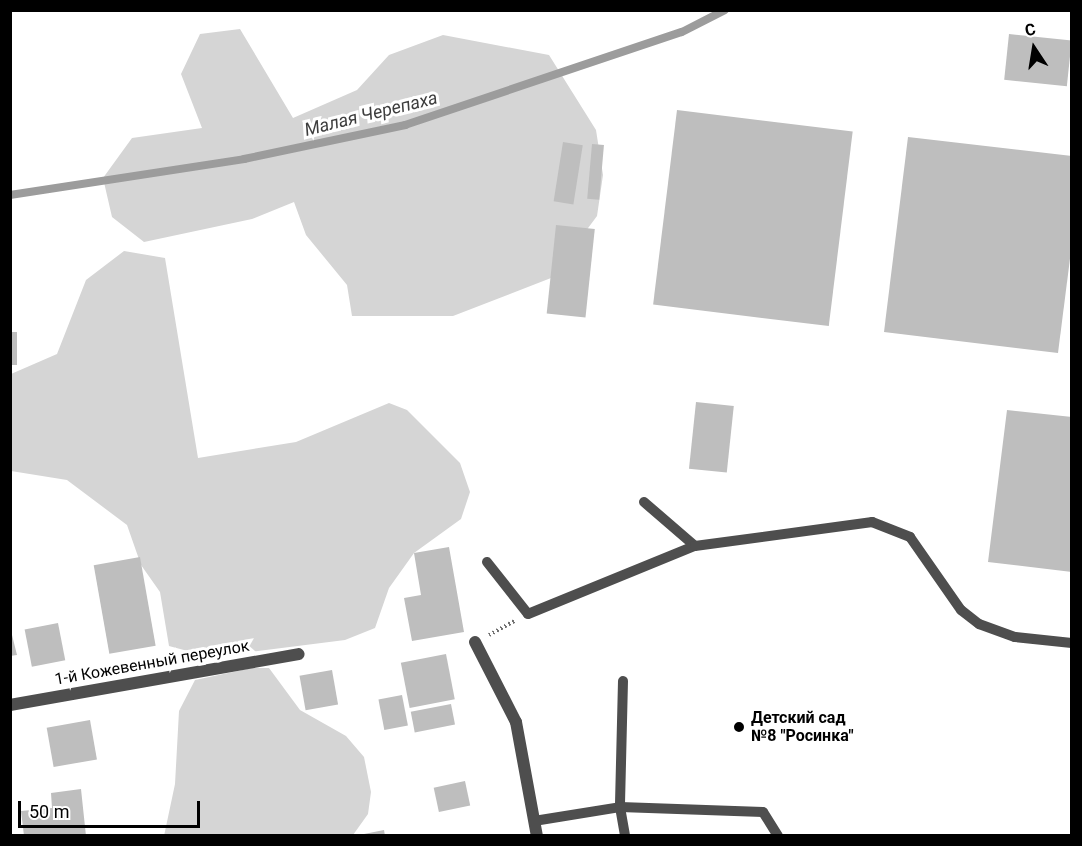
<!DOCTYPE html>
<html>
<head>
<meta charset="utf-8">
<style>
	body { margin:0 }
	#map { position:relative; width:1082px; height:846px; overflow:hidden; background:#fff; font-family:Roboto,sans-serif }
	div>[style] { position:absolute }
	.green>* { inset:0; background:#d5d5d5 }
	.stream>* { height:8px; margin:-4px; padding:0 4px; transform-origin:4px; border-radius:4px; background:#9c9c9c }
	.building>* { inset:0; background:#bebebe; transform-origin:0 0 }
	.path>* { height:4px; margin-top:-2px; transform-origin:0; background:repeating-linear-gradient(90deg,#707070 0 1.5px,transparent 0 4.5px) }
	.service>* { height:10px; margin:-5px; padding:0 5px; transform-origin:5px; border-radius:5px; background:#4e4e4e }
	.minor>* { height:12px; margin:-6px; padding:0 6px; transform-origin:6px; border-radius:6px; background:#4e4e4e }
	.dots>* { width:16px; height:16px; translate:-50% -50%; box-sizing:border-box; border:3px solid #fff; border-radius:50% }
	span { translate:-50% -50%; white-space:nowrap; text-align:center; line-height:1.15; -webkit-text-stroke:6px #fff; paint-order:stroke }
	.street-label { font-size:16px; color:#000 }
	.poi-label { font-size:16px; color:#000; font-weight:700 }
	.left { translate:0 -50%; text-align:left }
	.water-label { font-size:18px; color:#3d3d3d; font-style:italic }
	.frame { position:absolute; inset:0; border:12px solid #000; pointer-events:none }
	.north { position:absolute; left:1004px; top:18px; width:60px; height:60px; -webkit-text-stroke:4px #fff; paint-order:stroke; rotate:348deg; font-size:16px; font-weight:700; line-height:24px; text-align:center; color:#000 }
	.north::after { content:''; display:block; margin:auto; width:21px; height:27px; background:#000; clip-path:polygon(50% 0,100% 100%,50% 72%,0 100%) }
	.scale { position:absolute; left:18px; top:801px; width:182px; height:27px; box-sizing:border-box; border:3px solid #000; border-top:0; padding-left:8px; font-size:18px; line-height:21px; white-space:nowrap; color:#000; -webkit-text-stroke:4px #fff; paint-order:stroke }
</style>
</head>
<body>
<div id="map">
	<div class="green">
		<div style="clip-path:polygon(240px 29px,293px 118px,357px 90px,389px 55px,443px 35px,549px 55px,596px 130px,603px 175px,597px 216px,551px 278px,453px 316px,352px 316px,347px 285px,306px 235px,294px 202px,252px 219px,144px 242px,112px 217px,103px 178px,132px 138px,202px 128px,181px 74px,200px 34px)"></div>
		<div style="clip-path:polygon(124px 251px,165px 258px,198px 458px,296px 442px,389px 403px,407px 410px,460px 463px,470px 492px,461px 519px,414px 553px,389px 588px,375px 628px,345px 640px,242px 653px,195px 653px,169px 646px,160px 592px,141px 565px,127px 525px,67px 480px,11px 471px,11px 374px,57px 354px,86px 280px)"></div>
		<div style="clip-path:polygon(252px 668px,269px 668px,300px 710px,346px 736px,364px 757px,371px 792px,368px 814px,353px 835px,164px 836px,175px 784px,179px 711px,195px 680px)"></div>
	</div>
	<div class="stream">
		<div style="left:10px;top:195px;width:237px;rotate:-8.7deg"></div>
		<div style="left:244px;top:159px;width:165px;rotate:-11.9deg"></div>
		<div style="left:405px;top:125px;width:292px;rotate:-18.6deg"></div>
		<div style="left:682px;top:32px;width:48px;rotate:-27.1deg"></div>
	</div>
	<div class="building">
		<div style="left:1009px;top:34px;width:63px;height:46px;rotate:6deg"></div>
		<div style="left:677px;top:110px;width:177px;height:196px;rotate:7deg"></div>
		<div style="clip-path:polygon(908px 137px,1072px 156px,1072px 243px,1058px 353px,884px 332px)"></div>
		<div style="left:563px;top:142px;width:20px;height:60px;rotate:9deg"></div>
		<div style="left:592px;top:144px;width:12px;height:55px;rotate:5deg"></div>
		<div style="left:556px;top:225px;width:39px;height:89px;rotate:6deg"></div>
		<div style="left:10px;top:332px;width:7px;height:33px"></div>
		<div style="left:696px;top:402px;width:38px;height:67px;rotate:6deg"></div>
		<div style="clip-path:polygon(1007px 410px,1072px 417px,1072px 572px,988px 562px)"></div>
		<div style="clip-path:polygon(449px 547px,464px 632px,412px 641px,404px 598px,421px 595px,414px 553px)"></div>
		<div style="left:140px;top:557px;width:90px;height:47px;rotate:80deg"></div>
		<div style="left:58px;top:623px;width:38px;height:34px;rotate:79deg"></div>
		<div style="clip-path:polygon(10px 627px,17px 655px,10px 656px)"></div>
		<div style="left:446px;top:654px;width:46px;height:46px;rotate:79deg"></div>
		<div style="left:332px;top:670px;width:35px;height:33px;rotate:80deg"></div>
		<div style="left:402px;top:695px;width:31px;height:24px;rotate:79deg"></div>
		<div style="left:451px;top:704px;width:21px;height:41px;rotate:79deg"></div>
		<div style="left:90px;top:720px;width:40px;height:44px;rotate:80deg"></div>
		<div style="left:465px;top:781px;width:25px;height:32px;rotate:78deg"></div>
		<div style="clip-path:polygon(81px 789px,86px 836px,24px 836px,21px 811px,52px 808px,51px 793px)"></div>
		<div style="clip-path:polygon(384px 830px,385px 836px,364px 836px,364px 834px)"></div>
	</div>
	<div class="path">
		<div style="left:489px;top:635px;width:29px;rotate:-29deg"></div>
	</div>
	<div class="service">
		<div style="left:644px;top:502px;width:67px;rotate:40.8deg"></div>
		<div style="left:487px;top:562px;width:66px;rotate:51.7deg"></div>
		<div style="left:528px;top:614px;width:180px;rotate:-22.2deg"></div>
		<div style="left:695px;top:546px;width:179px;rotate:-7.7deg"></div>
		<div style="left:872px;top:522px;width:41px;rotate:21.5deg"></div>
		<div style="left:910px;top:537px;width:89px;rotate:55.1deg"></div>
		<div style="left:961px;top:610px;width:23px;rotate:38deg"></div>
		<div style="left:979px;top:624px;width:38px;rotate:20deg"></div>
		<div style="left:1015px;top:637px;width:57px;rotate:6deg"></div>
		<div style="left:623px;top:681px;width:126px;rotate:91.4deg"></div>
		<div style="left:620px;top:807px;width:29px;rotate:80deg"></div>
		<div style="left:534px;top:821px;width:87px;rotate:-9.2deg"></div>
		<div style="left:620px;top:807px;width:143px;rotate:2deg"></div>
		<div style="left:763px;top:812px;width:28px;rotate:58deg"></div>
	</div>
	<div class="minor">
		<div style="left:475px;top:642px;width:90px;rotate:62.9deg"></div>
		<div style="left:516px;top:722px;width:116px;rotate:79.6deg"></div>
		<div style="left:10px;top:705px;width:293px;rotate:-10deg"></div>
	</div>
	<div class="dots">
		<div style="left:739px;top:727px;background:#000"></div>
	</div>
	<div class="street-label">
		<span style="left:152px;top:663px;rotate:-10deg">1-й Кожевенный переулок</span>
	</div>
	<div class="poi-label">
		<span class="left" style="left:751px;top:727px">Детский сад<br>№8 "Росинка"</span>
	</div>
	<div class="water-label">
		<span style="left:371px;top:114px;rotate:-14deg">Малая Черепаха</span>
	</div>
	<div class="frame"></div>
	<div class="north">С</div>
	<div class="scale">50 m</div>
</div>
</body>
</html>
